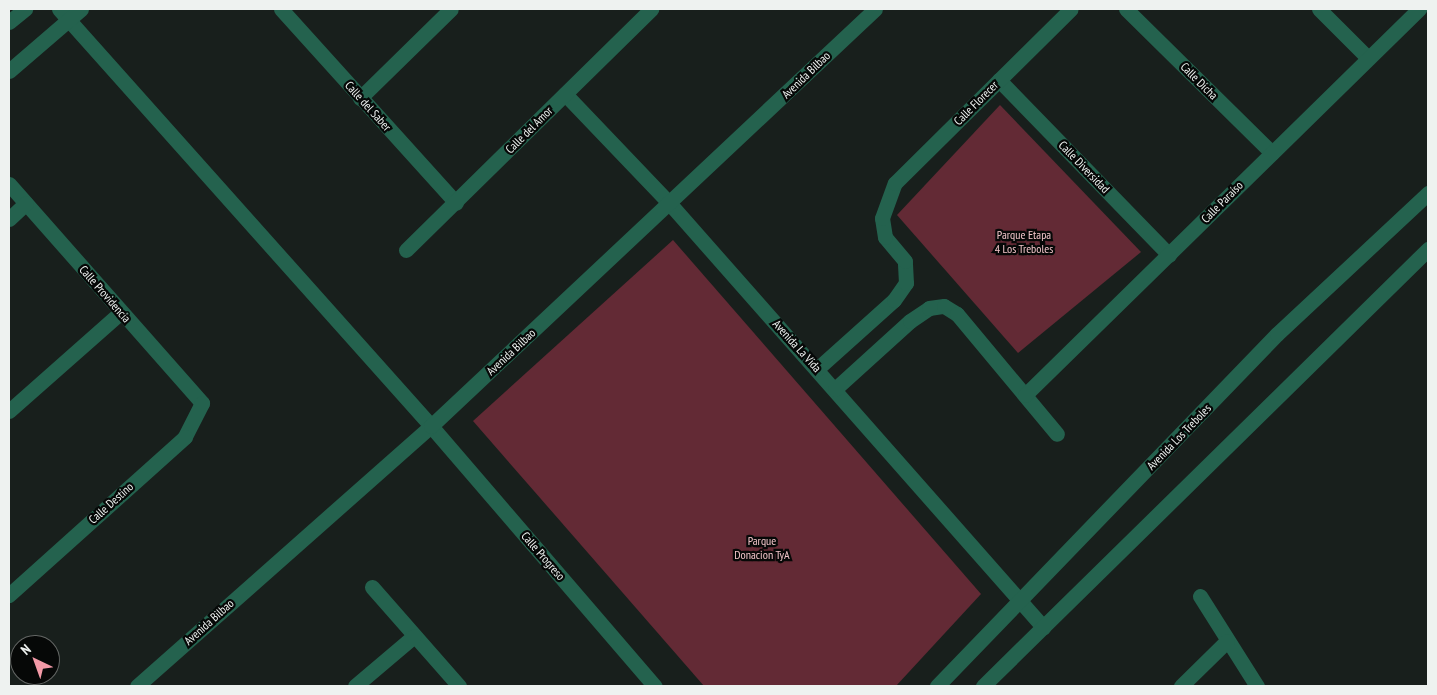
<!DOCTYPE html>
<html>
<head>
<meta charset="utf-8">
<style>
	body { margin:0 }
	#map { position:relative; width:1437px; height:695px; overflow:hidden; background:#181f1c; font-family:"PT Sans Narrow",sans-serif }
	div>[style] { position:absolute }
	.green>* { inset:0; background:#632a35 }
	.street>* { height:15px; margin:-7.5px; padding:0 7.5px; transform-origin:7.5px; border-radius:7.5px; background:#24624e }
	span { translate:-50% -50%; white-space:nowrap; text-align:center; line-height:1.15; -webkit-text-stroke:4.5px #060807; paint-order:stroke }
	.street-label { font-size:12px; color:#eef2f0 }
	.park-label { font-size:12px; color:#f1c4c9 }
	.frame { position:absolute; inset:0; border:10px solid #eef2f0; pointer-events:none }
	.north { position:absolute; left:10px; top:635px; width:50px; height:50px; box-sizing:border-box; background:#060807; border:1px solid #636664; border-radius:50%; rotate:318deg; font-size:14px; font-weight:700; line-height:20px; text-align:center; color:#eef2f0 }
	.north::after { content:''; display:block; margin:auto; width:18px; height:22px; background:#f39aa7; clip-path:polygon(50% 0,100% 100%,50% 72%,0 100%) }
</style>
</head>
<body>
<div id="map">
	<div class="green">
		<div style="clip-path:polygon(1000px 105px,1141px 252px,1018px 353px,897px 215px)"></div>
		<div style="clip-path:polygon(673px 240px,981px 594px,896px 686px,704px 686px,473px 421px)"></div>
	</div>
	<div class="street">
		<div style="left:59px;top:9px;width:559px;rotate:48.26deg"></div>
		<div style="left:431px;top:426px;width:343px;rotate:49.3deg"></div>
		<div style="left:281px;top:9px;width:261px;rotate:47.9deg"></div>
		<div style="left:1126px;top:9px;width:205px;rotate:44.6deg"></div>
		<div style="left:1319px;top:9px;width:69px;rotate:45deg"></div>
		<div style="left:9px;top:22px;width:21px;rotate:-39deg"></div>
		<div style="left:9px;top:71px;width:95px;rotate:-40.7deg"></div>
		<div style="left:999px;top:80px;width:244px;rotate:45.8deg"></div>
		<div style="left:565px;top:94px;width:153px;rotate:46.3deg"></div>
		<div style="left:671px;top:205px;width:563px;rotate:48.6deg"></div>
		<div style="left:360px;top:98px;width:127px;rotate:-44.4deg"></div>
		<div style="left:9px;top:184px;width:292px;rotate:48.6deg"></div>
		<div style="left:202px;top:403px;width:38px;rotate:117deg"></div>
		<div style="left:185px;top:437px;width:237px;rotate:138.1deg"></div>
		<div style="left:9px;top:219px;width:23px;rotate:-43deg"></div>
		<div style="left:406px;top:250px;width:344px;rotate:-44.5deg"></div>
		<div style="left:817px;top:369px;width:103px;rotate:-41.9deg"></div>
		<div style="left:894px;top:300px;width:21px;rotate:-55deg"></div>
		<div style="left:906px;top:283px;width:22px;rotate:-93deg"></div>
		<div style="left:905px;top:261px;width:31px;rotate:-130deg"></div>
		<div style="left:885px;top:237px;width:19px;rotate:-99deg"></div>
		<div style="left:882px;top:218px;width:37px;rotate:-70deg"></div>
		<div style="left:895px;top:183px;width:247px;rotate:-44.7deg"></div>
		<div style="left:835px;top:389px;width:101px;rotate:-42.2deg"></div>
		<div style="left:910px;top:321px;width:23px;rotate:-34deg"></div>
		<div style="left:929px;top:308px;width:15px;rotate:-8deg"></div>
		<div style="left:944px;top:306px;width:15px;rotate:32deg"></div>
		<div style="left:957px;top:314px;width:156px;rotate:50.2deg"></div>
		<div style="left:1025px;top:395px;width:552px;rotate:-44.41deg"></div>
		<div style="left:9px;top:411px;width:149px;rotate:-41.5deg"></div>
		<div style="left:372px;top:587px;width:132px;rotate:48.7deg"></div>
		<div style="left:1200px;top:596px;width:107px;rotate:57.7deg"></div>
		<div style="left:137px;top:686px;width:392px;rotate:-41.5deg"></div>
		<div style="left:431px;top:426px;width:609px;rotate:-43.2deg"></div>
		<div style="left:355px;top:686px;width:77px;rotate:-40.3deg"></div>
		<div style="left:937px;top:686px;width:489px;rotate:-46deg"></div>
		<div style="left:1277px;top:334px;width:207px;rotate:-43deg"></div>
		<div style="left:983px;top:686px;width:624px;rotate:-44.48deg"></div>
		<div style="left:1181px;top:686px;width:64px;rotate:-44.4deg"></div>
	</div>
	<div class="street-label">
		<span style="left:806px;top:75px;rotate:-44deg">Avenida Bilbao</span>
		<span style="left:1199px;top:81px;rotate:45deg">Calle Dicha</span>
		<span style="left:976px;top:103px;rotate:-45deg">Calle Florecer</span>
		<span style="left:368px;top:106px;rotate:48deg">Calle del Saber</span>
		<span style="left:529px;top:130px;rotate:-45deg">Calle del Amor</span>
		<span style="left:1084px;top:167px;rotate:46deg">Calle Diversidad</span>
		<span style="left:1222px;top:202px;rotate:-45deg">Calle Paraíso</span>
		<span style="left:105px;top:294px;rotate:49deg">Calle Providencia</span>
		<span style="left:797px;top:346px;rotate:48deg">Avenida La Vida</span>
		<span style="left:511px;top:352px;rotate:-43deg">Avenida Bilbao</span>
		<span style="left:1179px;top:437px;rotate:-46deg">Avenida Los Treboles</span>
		<span style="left:111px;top:503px;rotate:-42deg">Calle Destino</span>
		<span style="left:543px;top:556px;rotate:49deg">Calle Progreso</span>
		<span style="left:209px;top:622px;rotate:-42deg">Avenida Bilbao</span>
	</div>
	<div class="park-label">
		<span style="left:1024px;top:242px">Parque Etapa<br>4 Los Treboles</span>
		<span style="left:762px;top:548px">Parque<br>Donacion TyA</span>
	</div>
	<div class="frame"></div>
	<div class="north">N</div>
</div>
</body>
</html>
